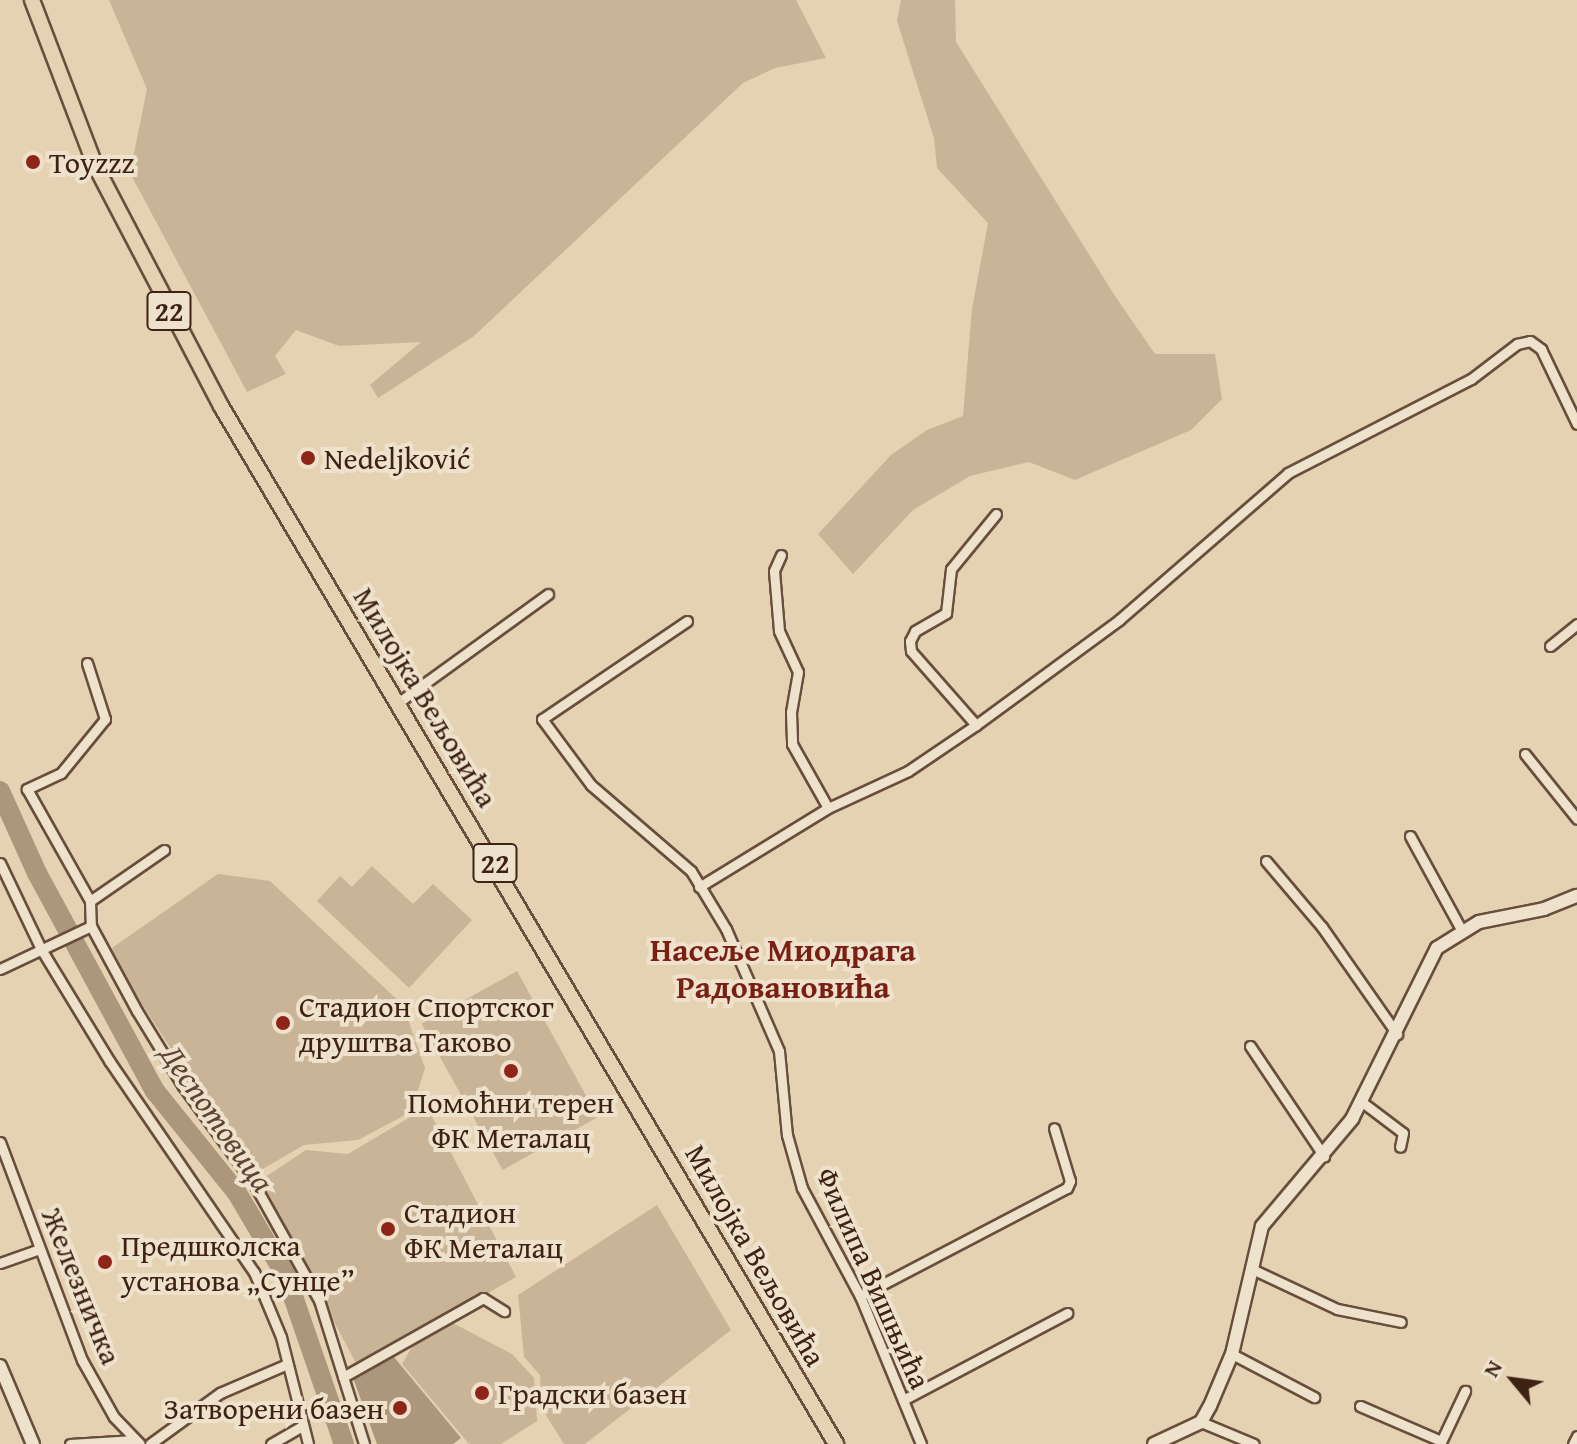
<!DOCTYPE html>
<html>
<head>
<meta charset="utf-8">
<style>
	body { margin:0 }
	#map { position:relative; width:1577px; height:1444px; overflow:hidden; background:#e5d2b2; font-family:"Gentium Book Plus",serif }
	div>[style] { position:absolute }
	.green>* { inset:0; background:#c9b497; transform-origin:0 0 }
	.water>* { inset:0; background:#ac967c }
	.river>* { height:20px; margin:-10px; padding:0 10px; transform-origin:10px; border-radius:10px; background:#ac967c }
	.roads { filter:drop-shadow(2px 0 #684e3c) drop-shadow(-2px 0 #684e3c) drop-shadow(0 2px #684e3c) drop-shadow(0 -2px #684e3c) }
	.street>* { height:9px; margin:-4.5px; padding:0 4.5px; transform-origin:4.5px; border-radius:4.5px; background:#eee2cd }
	.secondary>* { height:12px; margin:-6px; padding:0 6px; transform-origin:6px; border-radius:6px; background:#eee2cd }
	.primary>* { height:14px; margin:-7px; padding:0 7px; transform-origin:7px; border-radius:7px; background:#e5d2b2 }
	.dots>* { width:22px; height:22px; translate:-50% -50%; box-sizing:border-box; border:4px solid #eee2cd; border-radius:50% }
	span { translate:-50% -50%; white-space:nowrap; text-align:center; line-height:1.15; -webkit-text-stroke:8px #eee2cd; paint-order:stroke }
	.shield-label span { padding:2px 6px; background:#eee2cd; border:2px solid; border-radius:6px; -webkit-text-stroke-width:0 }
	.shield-label { font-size:28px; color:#3e2214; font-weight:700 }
	.poi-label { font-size:30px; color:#3e2214 }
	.left { translate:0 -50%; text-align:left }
	.right { translate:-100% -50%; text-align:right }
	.street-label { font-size:30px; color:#3e2214 }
	.neighbourhood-label { font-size:32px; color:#7a1f14; font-weight:700 }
	.water-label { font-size:32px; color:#5f4533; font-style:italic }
	.north { position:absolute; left:1473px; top:1340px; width:80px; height:80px; -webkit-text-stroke:6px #eee2cd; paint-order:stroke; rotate:299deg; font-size:22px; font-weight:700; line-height:32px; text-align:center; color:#3e2214 }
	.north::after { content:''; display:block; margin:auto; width:28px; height:36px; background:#3e2214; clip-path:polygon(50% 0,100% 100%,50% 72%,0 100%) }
</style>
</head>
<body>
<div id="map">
	<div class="green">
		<div style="clip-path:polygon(109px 0,796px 0,826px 58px,775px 68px,743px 83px,474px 336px,378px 398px,370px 385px,421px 342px,339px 346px,296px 330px,275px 356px,286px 374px,247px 392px,130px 173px,147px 89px)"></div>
		<div style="clip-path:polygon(901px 0,955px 0,956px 42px,1115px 296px,1155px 354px,1215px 354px,1222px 399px,1191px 430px,1075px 480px,1029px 462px,970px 476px,913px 510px,853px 574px,818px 534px,891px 455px,927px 430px,963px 416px,972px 309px,988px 223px,937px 168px,934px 138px,897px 21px)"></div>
		<div style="clip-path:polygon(372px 866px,413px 904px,433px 884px,472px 920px,409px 988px,317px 901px,340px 876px,352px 887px)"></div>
		<div style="clip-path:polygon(218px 874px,270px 881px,403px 1005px,425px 1068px,411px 1112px,358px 1140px,304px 1145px,261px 1170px,236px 1136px,229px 1137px,126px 980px,112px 948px)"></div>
		<div style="left:517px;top:971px;width:167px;height:109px;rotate:61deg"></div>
		<div style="clip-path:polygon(427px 1107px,516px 1277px,358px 1367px,259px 1181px,306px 1150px,348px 1154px)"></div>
		<div style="clip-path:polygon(657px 1205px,731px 1330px,585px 1444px,564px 1444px,542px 1409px,540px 1375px,524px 1357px,518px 1295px)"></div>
		<div style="clip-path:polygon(447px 1320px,512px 1354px,534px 1378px,537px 1421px,501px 1444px,469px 1444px,402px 1364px,420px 1333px)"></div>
	</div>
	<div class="water">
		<div style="clip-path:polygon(394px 1357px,461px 1438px,453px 1444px,377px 1444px,353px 1378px)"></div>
	</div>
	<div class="river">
		<div style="left:0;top:791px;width:90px;rotate:65.7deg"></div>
		<div style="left:37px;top:873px;width:248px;rotate:61.6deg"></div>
		<div style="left:155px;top:1091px;width:131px;rotate:51.2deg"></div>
		<div style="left:237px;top:1193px;width:96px;rotate:59.4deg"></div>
		<div style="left:286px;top:1276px;width:178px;rotate:71deg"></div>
	</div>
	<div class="roads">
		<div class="street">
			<div style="left:781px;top:555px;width:17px;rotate:114deg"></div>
			<div style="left:774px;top:571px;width:60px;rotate:85.2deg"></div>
			<div style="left:779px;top:631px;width:45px;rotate:65.1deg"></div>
			<div style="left:798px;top:672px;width:41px;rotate:99.9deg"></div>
			<div style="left:791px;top:712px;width:32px;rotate:88deg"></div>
			<div style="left:792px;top:744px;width:73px;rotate:60.6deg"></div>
			<div style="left:687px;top:621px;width:175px;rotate:145.9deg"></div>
			<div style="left:542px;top:719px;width:82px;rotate:53.4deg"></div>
			<div style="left:591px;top:785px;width:132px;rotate:40.7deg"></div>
			<div style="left:691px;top:871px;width:68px;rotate:58.9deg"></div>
			<div style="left:726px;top:929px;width:133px;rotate:66.5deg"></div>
			<div style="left:779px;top:1051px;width:84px;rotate:84.6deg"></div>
			<div style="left:787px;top:1135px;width:55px;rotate:74.2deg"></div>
			<div style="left:802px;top:1188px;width:123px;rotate:61.8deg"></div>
			<div style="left:860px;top:1296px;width:160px;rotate:67.6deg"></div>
			<div style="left:1550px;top:646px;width:35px;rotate:-39deg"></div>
			<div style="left:87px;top:663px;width:59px;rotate:72.2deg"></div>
			<div style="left:105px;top:719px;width:70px;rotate:129.2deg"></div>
			<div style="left:61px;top:773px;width:38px;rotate:155deg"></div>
			<div style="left:27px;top:789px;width:129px;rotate:60.6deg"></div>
			<div style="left:90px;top:901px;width:25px;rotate:88deg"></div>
			<div style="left:91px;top:926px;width:97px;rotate:61.6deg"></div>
			<div style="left:137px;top:1011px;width:88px;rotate:58.5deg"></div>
			<div style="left:183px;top:1086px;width:119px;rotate:53.9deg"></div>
			<div style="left:253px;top:1182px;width:135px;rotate:60.8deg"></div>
			<div style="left:319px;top:1300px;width:151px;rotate:72.6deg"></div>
			<div style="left:399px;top:702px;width:184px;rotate:-35.9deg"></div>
			<div style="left:976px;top:725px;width:98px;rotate:-131.3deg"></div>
			<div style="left:911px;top:651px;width:10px;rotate:-96deg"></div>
			<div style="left:910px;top:641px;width:11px;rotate:-63deg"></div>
			<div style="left:915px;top:631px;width:36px;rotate:-30deg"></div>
			<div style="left:946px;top:613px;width:44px;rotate:-83.5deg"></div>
			<div style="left:951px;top:569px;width:71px;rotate:-50.7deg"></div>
			<div style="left:1525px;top:754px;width:83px;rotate:51.3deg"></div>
			<div style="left:1410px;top:836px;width:106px;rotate:61.3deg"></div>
			<div style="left:1266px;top:861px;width:87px;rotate:49.7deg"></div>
			<div style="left:1322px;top:927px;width:131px;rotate:55deg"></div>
			<div style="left:0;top:863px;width:95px;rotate:64.5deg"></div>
			<div style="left:41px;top:949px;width:132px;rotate:58.6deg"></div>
			<div style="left:110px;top:1062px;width:255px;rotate:55.6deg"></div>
			<div style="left:254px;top:1272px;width:70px;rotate:67.4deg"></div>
			<div style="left:281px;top:1337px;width:110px;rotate:75.8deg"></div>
			<div style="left:699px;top:887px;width:151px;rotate:-31.5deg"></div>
			<div style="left:828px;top:808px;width:88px;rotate:-24.8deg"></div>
			<div style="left:908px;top:771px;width:82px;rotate:-34.1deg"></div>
			<div style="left:976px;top:725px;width:177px;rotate:-36.3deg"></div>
			<div style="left:1119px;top:620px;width:224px;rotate:-41deg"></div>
			<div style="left:1288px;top:473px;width:206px;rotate:-27.2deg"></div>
			<div style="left:1471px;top:379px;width:58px;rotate:-37.3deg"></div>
			<div style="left:1517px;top:344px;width:13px;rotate:-13deg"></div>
			<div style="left:1530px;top:341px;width:14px;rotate:36deg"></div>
			<div style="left:1541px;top:349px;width:83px;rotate:64.4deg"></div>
			<div style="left:90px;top:901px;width:90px;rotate:-34.6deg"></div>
			<div style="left:0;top:969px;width:101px;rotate:-25.3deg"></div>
			<div style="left:1250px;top:1046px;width:133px;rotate:56.1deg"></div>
			<div style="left:1362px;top:1102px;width:51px;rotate:37.1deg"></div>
			<div style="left:1403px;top:1133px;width:14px;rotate:102deg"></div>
			<div style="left:0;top:1142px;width:233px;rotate:69.4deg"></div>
			<div style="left:82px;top:1360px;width:65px;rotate:60.7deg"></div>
			<div style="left:114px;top:1417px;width:37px;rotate:46deg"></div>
			<div style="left:0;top:1263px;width:42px;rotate:-19.3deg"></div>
			<div style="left:1252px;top:1269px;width:94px;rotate:25.2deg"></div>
			<div style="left:1337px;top:1309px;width:65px;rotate:11.5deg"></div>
			<div style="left:860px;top:1296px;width:233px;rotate:-27.6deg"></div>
			<div style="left:1067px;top:1188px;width:8px;rotate:-67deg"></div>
			<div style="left:1070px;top:1181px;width:55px;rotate:-106.8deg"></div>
			<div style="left:1232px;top:1354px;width:93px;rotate:27.7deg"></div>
			<div style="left:343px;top:1377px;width:161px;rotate:-29.4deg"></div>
			<div style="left:483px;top:1298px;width:25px;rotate:32deg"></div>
			<div style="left:903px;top:1400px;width:186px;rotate:-27.9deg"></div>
			<div style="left:1360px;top:1406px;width:88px;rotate:23.4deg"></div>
			<div style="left:1201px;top:1422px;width:57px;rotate:22.5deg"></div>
			<div style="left:70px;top:1444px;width:64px;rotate:-3.6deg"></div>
			<div style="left:150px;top:1444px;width:87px;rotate:-36.1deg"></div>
			<div style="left:220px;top:1393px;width:73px;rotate:-23.4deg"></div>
			<div style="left:271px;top:1444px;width:36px;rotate:-30deg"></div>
			<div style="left:1440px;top:1444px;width:59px;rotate:-64.7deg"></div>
			<div style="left:1573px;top:1444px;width:9px;rotate:-63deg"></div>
		</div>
		<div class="secondary">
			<div style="left:0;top:1366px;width:85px;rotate:67.1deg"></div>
			<div style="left:1154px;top:1444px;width:52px;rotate:-25.1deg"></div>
			<div style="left:1201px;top:1422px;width:18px;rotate:-61deg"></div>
			<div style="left:1210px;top:1406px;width:56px;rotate:-67.1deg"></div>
			<div style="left:1232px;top:1354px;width:131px;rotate:-76.8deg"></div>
			<div style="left:1262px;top:1226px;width:140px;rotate:-49.9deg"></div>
			<div style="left:1352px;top:1119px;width:191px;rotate:-63.6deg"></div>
			<div style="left:1437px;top:948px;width:49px;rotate:-31.8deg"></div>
			<div style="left:1479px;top:922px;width:66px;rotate:-11.3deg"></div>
			<div style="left:1544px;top:909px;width:35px;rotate:-22deg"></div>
		</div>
		<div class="primary">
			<div style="left:32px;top:0;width:177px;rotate:69.1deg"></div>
			<div style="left:95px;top:165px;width:272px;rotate:62.4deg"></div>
			<div style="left:221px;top:406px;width:1207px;rotate:59.35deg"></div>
		</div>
	</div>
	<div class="dots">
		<div style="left:33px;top:162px;background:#8f2418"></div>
		<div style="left:308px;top:458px;background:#8f2418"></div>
		<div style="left:283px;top:1023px;background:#8f2418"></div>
		<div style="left:511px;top:1071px;background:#8f2418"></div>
		<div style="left:388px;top:1229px;background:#8f2418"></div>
		<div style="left:105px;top:1262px;background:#8f2418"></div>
		<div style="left:482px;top:1393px;background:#8f2418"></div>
		<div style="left:400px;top:1408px;background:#8f2418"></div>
	</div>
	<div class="shield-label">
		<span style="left:169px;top:311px">22</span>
		<span style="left:495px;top:863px">22</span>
	</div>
	<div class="poi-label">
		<span class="left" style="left:49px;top:162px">Toyzzz</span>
		<span class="left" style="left:324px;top:458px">Nedeljković</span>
		<span class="left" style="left:299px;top:1023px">Стадион Спортског<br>друштва Таково</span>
		<span style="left:511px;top:1119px">Помоћни терен<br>ФК Металац</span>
		<span class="left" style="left:404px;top:1229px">Стадион<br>ФК Металац</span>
		<span class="left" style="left:121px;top:1262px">Предшколска<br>установа „Сунце”</span>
		<span class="left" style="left:498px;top:1393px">Градски базен</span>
		<span class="right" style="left:384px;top:1408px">Затворени базен</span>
	</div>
	<div class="street-label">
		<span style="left:426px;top:697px;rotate:59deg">Милојка Вељовића</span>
		<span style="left:756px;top:1255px;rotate:60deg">Милојка Вељовића</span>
		<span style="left:874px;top:1278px;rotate:66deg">Филипа Вишњића</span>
		<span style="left:82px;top:1286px;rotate:68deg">Железничка</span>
	</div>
	<div class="neighbourhood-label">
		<span style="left:783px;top:969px">Насеље Миодрага<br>Радовановића</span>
	</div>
	<div class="water-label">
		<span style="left:217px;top:1118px;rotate:55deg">Деспотовица</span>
	</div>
	<div class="north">N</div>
</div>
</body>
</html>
